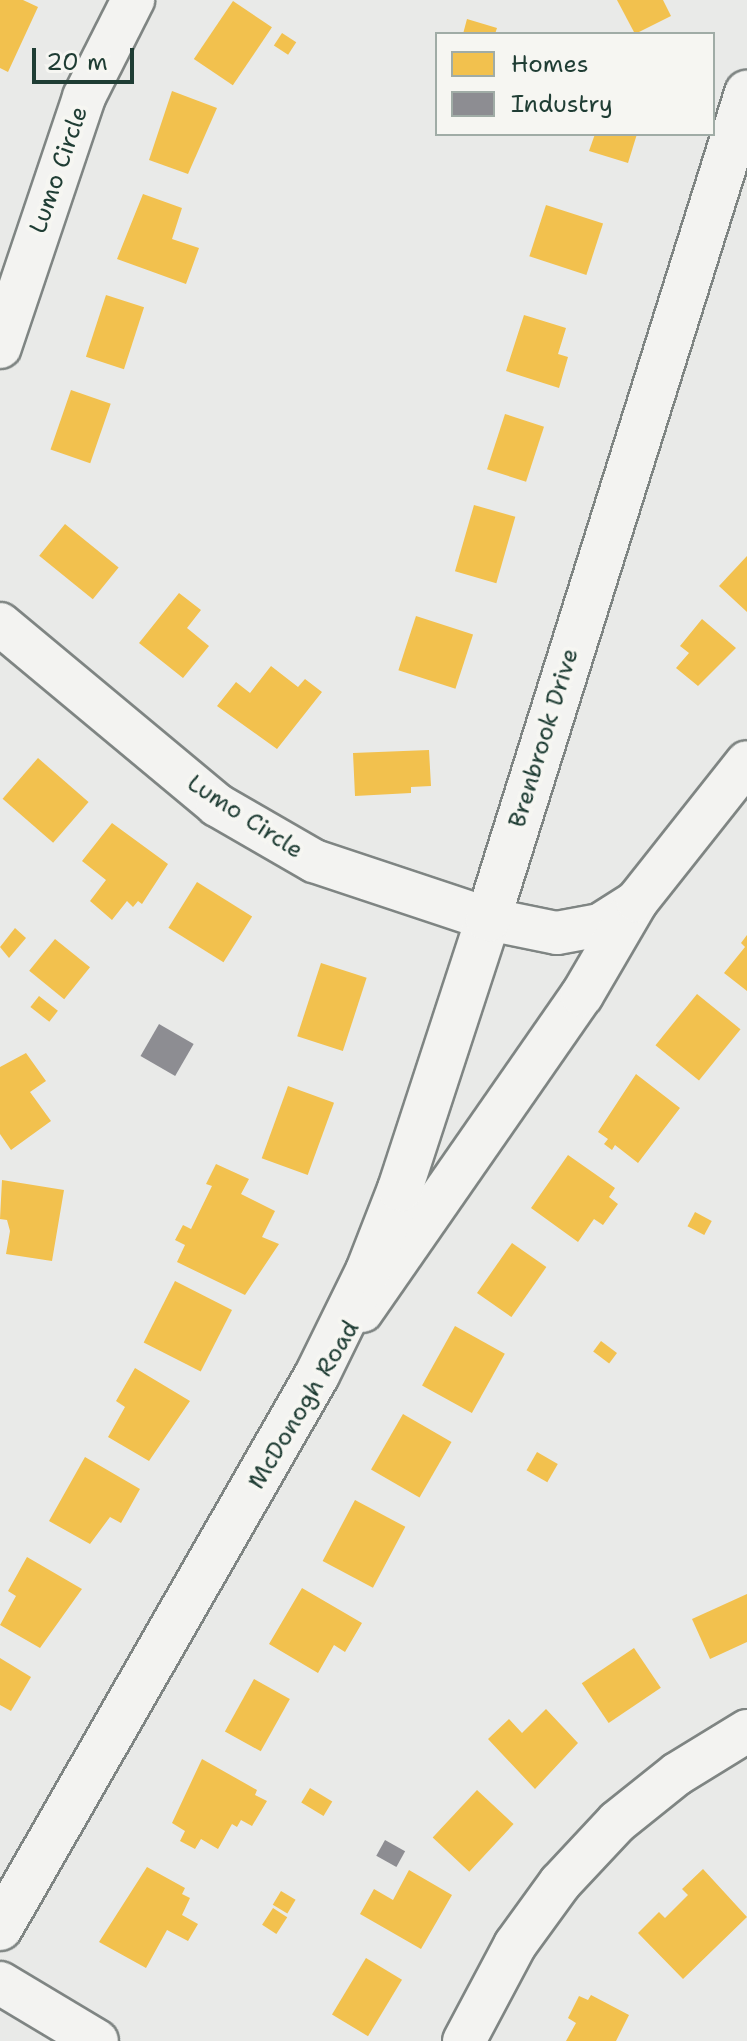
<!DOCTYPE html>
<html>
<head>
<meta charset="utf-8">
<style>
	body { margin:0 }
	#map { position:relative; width:747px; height:2041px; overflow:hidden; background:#e9eae8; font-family:"Shantell Sans",sans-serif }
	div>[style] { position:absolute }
	.homes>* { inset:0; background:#f2c14e; transform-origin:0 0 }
	.industry>* { inset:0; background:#8d8d92; transform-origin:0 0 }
	.roads { filter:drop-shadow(2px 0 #7f8583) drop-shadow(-2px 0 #7f8583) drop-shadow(0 2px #7f8583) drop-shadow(0 -2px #7f8583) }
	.minor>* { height:42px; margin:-21px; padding:0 21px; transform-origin:21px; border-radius:21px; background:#f3f3f1 }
	.major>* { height:44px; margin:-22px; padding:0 22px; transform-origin:22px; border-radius:22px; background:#f3f3f1 }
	span { translate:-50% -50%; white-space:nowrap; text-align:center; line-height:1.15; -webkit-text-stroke:8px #f6f6f2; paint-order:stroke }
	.street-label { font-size:24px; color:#1f3d34 }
	.legend { position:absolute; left:435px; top:32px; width:280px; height:104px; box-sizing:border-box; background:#f6f6f2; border:2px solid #a0aca6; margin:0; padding:10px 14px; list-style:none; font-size:24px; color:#1f3d34 }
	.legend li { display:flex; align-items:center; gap:16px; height:40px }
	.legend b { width:40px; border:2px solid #a0aca6 }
	.scale { position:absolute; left:32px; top:48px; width:102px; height:36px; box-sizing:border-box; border:4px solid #1f3d34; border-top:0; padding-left:10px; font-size:24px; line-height:28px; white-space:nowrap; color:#1f3d34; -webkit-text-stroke:6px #f6f6f2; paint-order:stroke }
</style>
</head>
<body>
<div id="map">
	<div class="homes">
		<div style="clip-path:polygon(0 0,23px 0,38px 7px,8px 72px,0 68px)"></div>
		<div style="clip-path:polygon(617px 0,663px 0,671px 16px,635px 34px)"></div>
		<div style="left:233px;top:1px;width:47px;height:70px;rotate:34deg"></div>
		<div style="clip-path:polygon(467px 19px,497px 28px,495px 34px,463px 34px)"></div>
		<div style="left:282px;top:33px;width:17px;height:15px;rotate:33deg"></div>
		<div style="clip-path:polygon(172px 91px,217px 108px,188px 174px,149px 160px)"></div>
		<div style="clip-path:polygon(595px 134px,637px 134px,628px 163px,589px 151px)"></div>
		<div style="clip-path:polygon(143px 194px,182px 208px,172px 239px,199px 248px,186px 284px,117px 259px)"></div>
		<div style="left:546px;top:205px;width:60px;height:54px;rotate:18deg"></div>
		<div style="left:106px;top:295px;width:40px;height:65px;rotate:18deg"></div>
		<div style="clip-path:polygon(524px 315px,566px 328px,558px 354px,568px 357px,559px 388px,506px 371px)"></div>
		<div style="left:71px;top:390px;width:42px;height:63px;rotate:19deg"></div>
		<div style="left:505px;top:414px;width:41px;height:58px;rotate:18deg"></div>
		<div style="left:474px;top:505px;width:43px;height:69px;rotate:16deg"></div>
		<div style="left:65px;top:524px;width:69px;height:41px;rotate:39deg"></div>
		<div style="clip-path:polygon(747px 556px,747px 612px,719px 586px)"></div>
		<div style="clip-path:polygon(179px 593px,201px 610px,187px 628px,209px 646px,183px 678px,139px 643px)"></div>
		<div style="left:416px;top:616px;width:60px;height:57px;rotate:18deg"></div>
		<div style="clip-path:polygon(702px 619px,736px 648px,698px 686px,676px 668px,689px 653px,680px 646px)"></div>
		<div style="clip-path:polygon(271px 666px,298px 687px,305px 679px,322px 692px,277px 749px,217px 706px,236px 682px,250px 693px)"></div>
		<div style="clip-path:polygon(429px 750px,431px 786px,411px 787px,411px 793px,355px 796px,353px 753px)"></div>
		<div style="left:38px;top:758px;width:67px;height:54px;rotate:41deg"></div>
		<div style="clip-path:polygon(112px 823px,168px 864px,142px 904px,138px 901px,133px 907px,127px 901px,112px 920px,90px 901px,106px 880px,82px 861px)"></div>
		<div style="left:197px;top:882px;width:65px;height:54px;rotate:32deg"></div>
		<div style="clip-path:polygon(15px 928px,26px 938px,9px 958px,0 947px)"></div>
		<div style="clip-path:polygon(747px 935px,747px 991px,724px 973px,745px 947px,741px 943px)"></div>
		<div style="left:55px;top:939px;width:45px;height:41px;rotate:39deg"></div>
		<div style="left:321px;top:963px;width:48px;height:77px;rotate:18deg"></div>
		<div style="left:697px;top:994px;width:56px;height:66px;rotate:39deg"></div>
		<div style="left:39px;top:996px;width:24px;height:14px;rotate:38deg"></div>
		<div style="clip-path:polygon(26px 1053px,46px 1081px,30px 1092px,51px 1121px,11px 1150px,0 1134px,0 1067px)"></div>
		<div style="clip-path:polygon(636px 1074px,680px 1108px,638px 1163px,615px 1145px,612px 1150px,604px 1144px,608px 1139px,598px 1132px)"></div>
		<div style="left:288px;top:1086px;width:49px;height:77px;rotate:20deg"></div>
		<div style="clip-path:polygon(568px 1155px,615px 1188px,609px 1197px,618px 1204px,603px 1225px,594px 1219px,578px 1242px,531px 1208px)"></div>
		<div style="clip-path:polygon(216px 1164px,249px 1179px,241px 1194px,275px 1211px,262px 1237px,279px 1244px,245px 1295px,177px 1262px,185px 1245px,175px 1240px,183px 1225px,191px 1229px,212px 1186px,206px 1184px)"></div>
		<div style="clip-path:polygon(2px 1180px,64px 1190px,52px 1261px,6px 1254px,10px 1231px,7px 1220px,0 1219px)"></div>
		<div style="left:695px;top:1212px;width:19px;height:16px;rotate:28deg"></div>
		<div style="left:512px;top:1243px;width:42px;height:61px;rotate:35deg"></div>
		<div style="left:175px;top:1281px;width:64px;height:69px;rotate:27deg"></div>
		<div style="left:455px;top:1326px;width:57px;height:68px;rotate:29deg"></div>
		<div style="left:601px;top:1341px;width:20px;height:13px;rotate:37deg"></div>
		<div style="clip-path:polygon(135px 1368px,190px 1401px,149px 1461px,108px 1437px,125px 1407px,116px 1401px)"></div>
		<div style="left:403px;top:1414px;width:56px;height:64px;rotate:30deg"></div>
		<div style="left:537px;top:1452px;width:24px;height:21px;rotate:30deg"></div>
		<div style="clip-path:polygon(85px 1457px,140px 1489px,121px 1523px,110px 1517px,90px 1544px,49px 1521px)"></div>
		<div style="left:355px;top:1500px;width:57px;height:69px;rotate:28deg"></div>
		<div style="clip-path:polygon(27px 1557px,82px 1589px,40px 1648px,0 1625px,16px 1596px,8px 1591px)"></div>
		<div style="clip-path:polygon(302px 1588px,362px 1623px,345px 1652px,334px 1645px,318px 1673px,269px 1644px)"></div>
		<div style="clip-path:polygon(747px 1594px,747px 1642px,710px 1659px,692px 1619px)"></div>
		<div style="left:634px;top:1648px;width:48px;height:63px;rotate:56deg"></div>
		<div style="clip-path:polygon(0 1658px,31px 1677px,11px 1711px,0 1705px)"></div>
		<div style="left:254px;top:1679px;width:41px;height:60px;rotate:29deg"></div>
		<div style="clip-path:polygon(546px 1709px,578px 1743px,535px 1789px,488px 1739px,509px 1719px,522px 1733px)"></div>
		<div style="clip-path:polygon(202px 1759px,257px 1790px,255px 1795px,267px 1801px,252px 1826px,241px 1820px,237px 1827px,232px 1824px,218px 1849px,201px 1839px,195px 1849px,180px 1841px,185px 1831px,172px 1823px)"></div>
		<div style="left:310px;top:1788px;width:26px;height:17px;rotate:31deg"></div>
		<div style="left:477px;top:1790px;width:50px;height:65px;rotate:43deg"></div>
		<div style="clip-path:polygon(147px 1867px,185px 1888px,182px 1894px,190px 1898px,182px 1915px,198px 1924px,188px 1941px,167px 1930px,146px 1968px,99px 1942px)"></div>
		<div style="clip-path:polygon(703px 1869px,747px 1917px,683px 1979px,638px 1933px,659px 1912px,665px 1918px,688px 1895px,682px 1889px)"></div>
		<div style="clip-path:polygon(409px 1870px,452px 1895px,421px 1949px,360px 1914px,374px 1889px,393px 1900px)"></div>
		<div style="left:281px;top:1891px;width:17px;height:16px;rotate:31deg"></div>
		<div style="left:273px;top:1908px;width:17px;height:20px;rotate:33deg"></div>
		<div style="left:366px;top:1958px;width:42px;height:66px;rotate:31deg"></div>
		<div style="clip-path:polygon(591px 1995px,629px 2015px,616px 2041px,566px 2041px,576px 2023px,568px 2018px,579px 1996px,588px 2000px)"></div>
	</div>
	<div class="industry">
		<div style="left:159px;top:1024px;width:40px;height:37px;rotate:30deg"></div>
		<div style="left:385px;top:1840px;width:23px;height:18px;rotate:29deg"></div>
	</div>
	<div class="roads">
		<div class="minor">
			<div style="left:0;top:347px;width:264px;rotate:-71.4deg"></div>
			<div style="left:84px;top:97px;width:109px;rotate:-63.2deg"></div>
			<div style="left:0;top:624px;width:283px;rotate:39.8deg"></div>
			<div style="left:217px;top:805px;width:112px;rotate:30deg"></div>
			<div style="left:314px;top:861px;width:183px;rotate:18.4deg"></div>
			<div style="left:488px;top:919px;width:70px;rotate:11.5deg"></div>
			<div style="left:557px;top:933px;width:44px;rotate:-10.5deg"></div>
			<div style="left:600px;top:925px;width:43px;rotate:-32.6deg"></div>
			<div style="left:362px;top:1311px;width:385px;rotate:-55.2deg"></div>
			<div style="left:582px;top:995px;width:109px;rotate:-59.7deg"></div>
			<div style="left:637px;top:901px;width:177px;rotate:-51.6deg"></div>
			<div style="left:0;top:1983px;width:113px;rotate:30.9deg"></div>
			<div style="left:464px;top:2041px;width:109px;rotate:-62deg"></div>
			<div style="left:515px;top:1945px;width:77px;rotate:-54deg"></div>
			<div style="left:560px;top:1883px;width:83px;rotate:-46.9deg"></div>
			<div style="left:617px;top:1822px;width:77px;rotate:-38.7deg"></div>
			<div style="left:677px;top:1774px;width:82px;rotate:-31.6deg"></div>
		</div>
		<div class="major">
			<div style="left:0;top:1928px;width:637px;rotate:-60.18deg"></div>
			<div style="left:317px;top:1375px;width:116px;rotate:-63.9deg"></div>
			<div style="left:368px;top:1271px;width:88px;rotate:-68.7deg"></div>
			<div style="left:400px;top:1189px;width:284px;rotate:-71.9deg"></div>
			<div style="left:488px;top:919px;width:866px;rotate:-72.59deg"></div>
		</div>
	</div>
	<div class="street-label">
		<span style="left:59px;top:170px;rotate:-71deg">Lumo Circle</span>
		<span style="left:544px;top:738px;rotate:-73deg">Brenbrook Drive</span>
		<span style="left:245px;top:817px;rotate:33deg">Lumo Circle</span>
		<span style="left:304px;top:1405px;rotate:-59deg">McDonogh Road</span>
	</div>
	<ul class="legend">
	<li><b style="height:22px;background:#f2c14e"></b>Homes</li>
	<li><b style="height:22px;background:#8d8d92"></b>Industry</li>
	</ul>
	<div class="scale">20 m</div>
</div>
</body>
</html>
